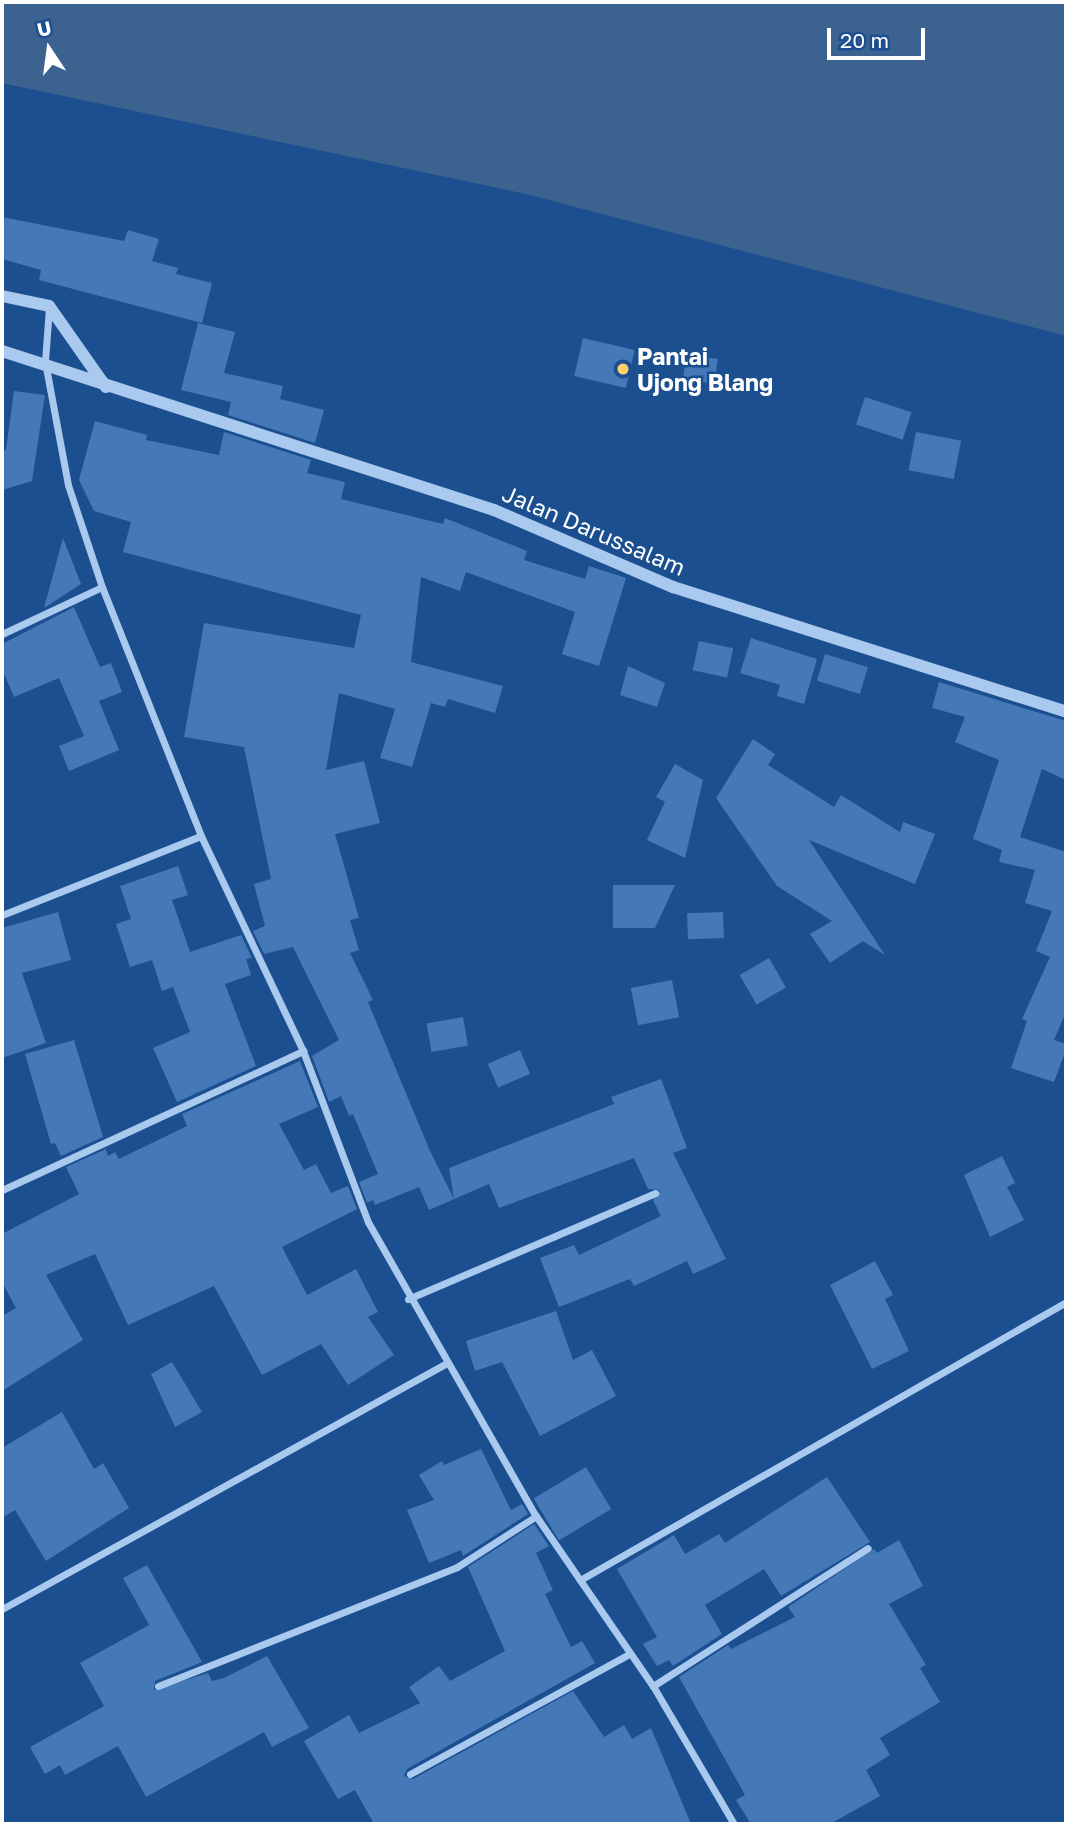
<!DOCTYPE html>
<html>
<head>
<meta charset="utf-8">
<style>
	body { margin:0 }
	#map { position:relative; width:1068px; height:1826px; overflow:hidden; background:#1b4f8f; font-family:"Golos Text",sans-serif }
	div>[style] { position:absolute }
	.water>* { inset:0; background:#3c6290 }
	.building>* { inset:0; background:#4478b7; transform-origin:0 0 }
	.minor>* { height:7px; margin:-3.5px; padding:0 3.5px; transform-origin:3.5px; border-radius:3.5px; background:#a9c9ee }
	.tertiary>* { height:12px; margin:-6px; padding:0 6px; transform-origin:6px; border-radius:6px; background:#a9c9ee }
	.dots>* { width:19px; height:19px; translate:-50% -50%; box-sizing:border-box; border:4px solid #1b4f8f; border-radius:50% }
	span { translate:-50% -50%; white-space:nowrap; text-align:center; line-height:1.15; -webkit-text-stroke:5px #1b4f8f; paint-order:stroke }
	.poi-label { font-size:23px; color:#fff; font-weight:700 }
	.left { translate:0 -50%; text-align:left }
	.street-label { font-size:23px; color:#fff }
	.frame { position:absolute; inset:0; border:4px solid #fff; pointer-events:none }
	.north { position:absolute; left:14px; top:14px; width:70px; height:70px; -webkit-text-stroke:5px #1b4f8f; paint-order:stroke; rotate:347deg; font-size:19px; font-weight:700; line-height:28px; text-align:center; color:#fff }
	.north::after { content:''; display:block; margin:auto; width:24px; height:32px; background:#fff; clip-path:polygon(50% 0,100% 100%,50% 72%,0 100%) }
	.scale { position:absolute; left:827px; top:28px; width:98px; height:32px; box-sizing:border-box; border:4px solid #fff; border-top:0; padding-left:9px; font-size:21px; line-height:24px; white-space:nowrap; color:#fff; -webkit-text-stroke:5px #1b4f8f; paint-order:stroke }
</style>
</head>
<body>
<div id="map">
	<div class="water">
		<div style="clip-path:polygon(2px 2px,1066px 2px,1066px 336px,526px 194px,2px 83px)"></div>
	</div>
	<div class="building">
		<div style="clip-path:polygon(2px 217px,124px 241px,128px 230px,159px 239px,152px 261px,178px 268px,176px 274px,212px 283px,202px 323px,39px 280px,41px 270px,2px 259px)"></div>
		<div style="clip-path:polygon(198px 323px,235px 332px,224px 373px,283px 386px,280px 399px,324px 410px,315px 443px,228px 415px,231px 402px,181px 390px)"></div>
		<div style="left:583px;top:338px;width:53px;height:39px;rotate:13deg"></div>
		<div style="left:686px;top:355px;width:32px;height:25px;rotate:7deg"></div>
		<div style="clip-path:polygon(14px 391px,45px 395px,32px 481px,2px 490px,2px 451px,6px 450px)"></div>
		<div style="left:865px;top:397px;width:49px;height:29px;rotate:18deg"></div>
		<div style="clip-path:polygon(95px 421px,147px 435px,146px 440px,219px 455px,224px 432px,311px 460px,307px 473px,345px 482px,341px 499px,443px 524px,445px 518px,527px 551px,524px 560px,585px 579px,589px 566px,626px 578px,599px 666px,562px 654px,575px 612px,466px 572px,460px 591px,421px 577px,411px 662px,503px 686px,495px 713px,448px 699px,445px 707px,431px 703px,412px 767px,380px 758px,395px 709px,339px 693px,326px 770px,364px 761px,380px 823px,335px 834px,359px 918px,350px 920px,359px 950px,350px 953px,373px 1000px,368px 1002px,430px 1151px,454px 1199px,449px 1168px,614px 1104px,611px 1097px,661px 1079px,687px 1148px,673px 1153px,726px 1259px,693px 1274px,687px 1261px,634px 1286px,630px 1279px,559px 1307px,540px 1258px,574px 1245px,579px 1255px,661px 1216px,653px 1200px,660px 1190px,648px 1189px,634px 1158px,499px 1208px,489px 1184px,429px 1210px,419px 1187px,375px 1205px,373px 1200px,367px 1203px,359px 1182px,378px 1174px,353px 1114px,349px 1116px,341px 1096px,329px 1102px,312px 1056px,339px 1040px,293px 947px,264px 954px,253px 931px,265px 926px,254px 884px,271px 879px,244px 747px,184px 737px,204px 623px,354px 648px,361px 615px,123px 552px,131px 522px,94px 511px,79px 480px)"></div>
		<div style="left:916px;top:432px;width:46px;height:39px;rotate:11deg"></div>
		<div style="clip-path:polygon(63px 538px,81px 584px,44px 608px,54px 571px)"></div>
		<div style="clip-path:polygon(74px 607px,100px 667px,111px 663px,122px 692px,99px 701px,119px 750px,69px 771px,59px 746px,84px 736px,59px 678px,14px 697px,2px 669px,2px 644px)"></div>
		<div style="clip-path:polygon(751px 638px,817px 659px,804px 704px,777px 696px,780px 685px,740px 673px)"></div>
		<div style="left:699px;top:641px;width:35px;height:30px;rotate:12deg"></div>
		<div style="left:825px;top:654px;width:45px;height:28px;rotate:17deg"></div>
		<div style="clip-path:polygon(628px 666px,665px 683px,657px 707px,620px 695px)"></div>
		<div style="clip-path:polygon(939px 682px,1066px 721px,1066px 780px,1042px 769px,1020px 837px,1066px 852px,1066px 1012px,1054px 1040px,1066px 1044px,1066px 1050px,1054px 1082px,1011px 1068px,1027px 1021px,1022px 1019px,1050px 957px,1036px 951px,1052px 911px,1025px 903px,1035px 870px,999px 862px,1002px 850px,973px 839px,999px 760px,955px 742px,965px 717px,932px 708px)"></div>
		<div style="clip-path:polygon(753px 739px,775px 754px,768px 765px,834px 807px,841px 795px,900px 832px,903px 822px,935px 834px,915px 884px,809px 840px,885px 955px,863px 941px,830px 963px,810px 934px,832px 921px,777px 886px,716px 798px)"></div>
		<div style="clip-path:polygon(675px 764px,703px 780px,685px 858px,647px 840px,665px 802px,656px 797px)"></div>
		<div style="clip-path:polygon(178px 866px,188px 895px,172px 900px,190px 952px,241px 935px,252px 958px,246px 959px,251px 975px,225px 984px,256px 1066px,177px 1102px,153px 1048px,190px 1032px,173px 987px,162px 991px,152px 960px,130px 967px,116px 924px,131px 919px,120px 886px)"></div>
		<div style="clip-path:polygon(613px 885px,675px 885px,655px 928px,613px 928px)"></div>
		<div style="clip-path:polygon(58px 912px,71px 960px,22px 973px,46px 1043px,2px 1058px,2px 928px)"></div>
		<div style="left:723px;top:912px;width:26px;height:36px;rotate:88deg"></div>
		<div style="left:769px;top:958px;width:34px;height:34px;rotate:60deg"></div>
		<div style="left:672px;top:980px;width:38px;height:42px;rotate:79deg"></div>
		<div style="left:463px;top:1017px;width:29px;height:37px;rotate:80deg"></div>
		<div style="clip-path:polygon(74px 1040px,103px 1137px,61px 1156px,55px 1143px,51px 1144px,25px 1054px)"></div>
		<div style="left:520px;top:1050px;width:26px;height:35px;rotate:67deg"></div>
		<div style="clip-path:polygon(300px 1061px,318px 1107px,279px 1124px,304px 1170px,316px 1164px,331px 1193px,348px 1186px,357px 1209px,282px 1247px,307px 1295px,356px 1269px,378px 1312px,368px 1317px,394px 1355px,348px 1385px,321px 1344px,262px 1375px,214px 1286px,128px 1325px,95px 1254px,46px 1275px,83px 1340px,2px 1391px,2px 1316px,16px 1308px,2px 1282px,2px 1234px,79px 1194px,66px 1167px,106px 1149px,108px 1156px,115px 1152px,119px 1159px,187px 1126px,182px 1114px)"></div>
		<div style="clip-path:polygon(1002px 1156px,1015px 1183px,1007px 1187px,1024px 1220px,990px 1237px,964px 1175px)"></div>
		<div style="clip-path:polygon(875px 1261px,893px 1295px,885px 1299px,909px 1351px,872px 1369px,830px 1285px)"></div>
		<div style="clip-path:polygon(556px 1311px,573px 1360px,592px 1350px,616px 1396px,540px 1436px,502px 1362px,475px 1371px,466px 1341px)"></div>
		<div style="clip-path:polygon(172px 1362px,202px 1412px,175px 1427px,151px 1374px)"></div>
		<div style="clip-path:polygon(62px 1412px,94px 1469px,103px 1463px,129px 1508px,46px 1561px,15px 1510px,2px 1518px,2px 1448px)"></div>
		<div style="clip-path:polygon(481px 1449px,511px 1510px,522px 1504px,528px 1514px,463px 1556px,461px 1550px,429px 1563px,407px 1510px,434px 1500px,419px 1475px,442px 1461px,444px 1465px)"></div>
		<div style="left:586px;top:1467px;width:49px;height:61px;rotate:59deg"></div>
		<div style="clip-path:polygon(827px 1477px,870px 1542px,781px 1596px,764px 1569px,705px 1605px,722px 1634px,673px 1666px,669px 1660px,657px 1666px,643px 1644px,657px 1637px,617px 1569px,674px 1535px,685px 1554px,719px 1534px,725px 1543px)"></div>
		<div style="clip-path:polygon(534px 1524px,549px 1546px,536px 1553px,553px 1590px,545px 1594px,571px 1647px,582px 1641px,595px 1663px,407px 1769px,404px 1776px,413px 1779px,573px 1691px,604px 1737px,624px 1725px,632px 1739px,651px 1728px,691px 1824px,374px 1824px,355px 1790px,338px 1799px,304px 1741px,349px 1715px,359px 1733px,420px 1703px,409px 1687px,439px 1666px,450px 1681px,505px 1651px,468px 1567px)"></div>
		<div style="clip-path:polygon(899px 1540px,923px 1586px,889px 1604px,926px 1665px,920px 1668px,940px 1702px,880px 1738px,890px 1755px,866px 1770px,880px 1796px,830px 1824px,751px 1824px,736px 1800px,745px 1795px,679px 1677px,728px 1645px,731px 1649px,795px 1617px,788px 1607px,874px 1549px,877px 1553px)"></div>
		<div style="clip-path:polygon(147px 1565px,202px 1662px,155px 1681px,154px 1690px,208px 1673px,212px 1681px,224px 1678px,267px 1656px,309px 1728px,272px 1747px,264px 1732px,146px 1797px,118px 1746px,65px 1775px,60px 1765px,45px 1774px,30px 1747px,104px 1706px,80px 1663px,149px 1625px,123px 1578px)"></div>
	</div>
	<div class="minor">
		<div style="left:49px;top:307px;width:55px;rotate:94.2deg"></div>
		<div style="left:45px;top:362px;width:125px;rotate:79.4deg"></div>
		<div style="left:68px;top:485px;width:108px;rotate:71.6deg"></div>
		<div style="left:102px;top:587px;width:268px;rotate:68.3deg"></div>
		<div style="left:201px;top:836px;width:238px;rotate:64.6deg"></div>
		<div style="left:303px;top:1051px;width:183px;rotate:69.2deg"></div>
		<div style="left:368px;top:1222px;width:339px;rotate:60.3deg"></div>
		<div style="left:536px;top:1516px;width:206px;rotate:55.5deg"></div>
		<div style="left:653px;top:1686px;width:160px;rotate:59.6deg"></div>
		<div style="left:2px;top:634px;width:110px;rotate:-25.2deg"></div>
		<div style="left:2px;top:915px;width:214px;rotate:-21.7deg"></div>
		<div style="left:2px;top:1190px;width:332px;rotate:-24.8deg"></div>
		<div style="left:408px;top:1299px;width:269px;rotate:-23.2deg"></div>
		<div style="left:580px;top:1580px;width:560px;rotate:-29.77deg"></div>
		<div style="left:2px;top:1609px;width:506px;rotate:-28.94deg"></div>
		<div style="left:158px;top:1686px;width:322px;rotate:-21.7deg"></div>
		<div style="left:457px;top:1567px;width:94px;rotate:-32.8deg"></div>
		<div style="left:653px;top:1686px;width:255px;rotate:-32.7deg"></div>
		<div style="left:410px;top:1774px;width:247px;rotate:-28.7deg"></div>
	</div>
	<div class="tertiary">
		<div style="left:2px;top:296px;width:48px;rotate:12deg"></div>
		<div style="left:49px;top:306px;width:99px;rotate:54.9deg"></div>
		<div style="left:2px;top:351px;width:517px;rotate:17.91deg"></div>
		<div style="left:494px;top:510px;width:195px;rotate:23.3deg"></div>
		<div style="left:673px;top:587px;width:412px;rotate:17.6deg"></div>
	</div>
	<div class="dots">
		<div style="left:623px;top:369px;background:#ffd166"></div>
	</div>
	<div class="poi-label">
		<span class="left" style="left:637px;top:369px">Pantai<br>Ujong Blang</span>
	</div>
	<div class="street-label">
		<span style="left:594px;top:530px;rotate:23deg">Jalan Darussalam</span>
	</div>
	<div class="frame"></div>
	<div class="north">U</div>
	<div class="scale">20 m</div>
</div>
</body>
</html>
